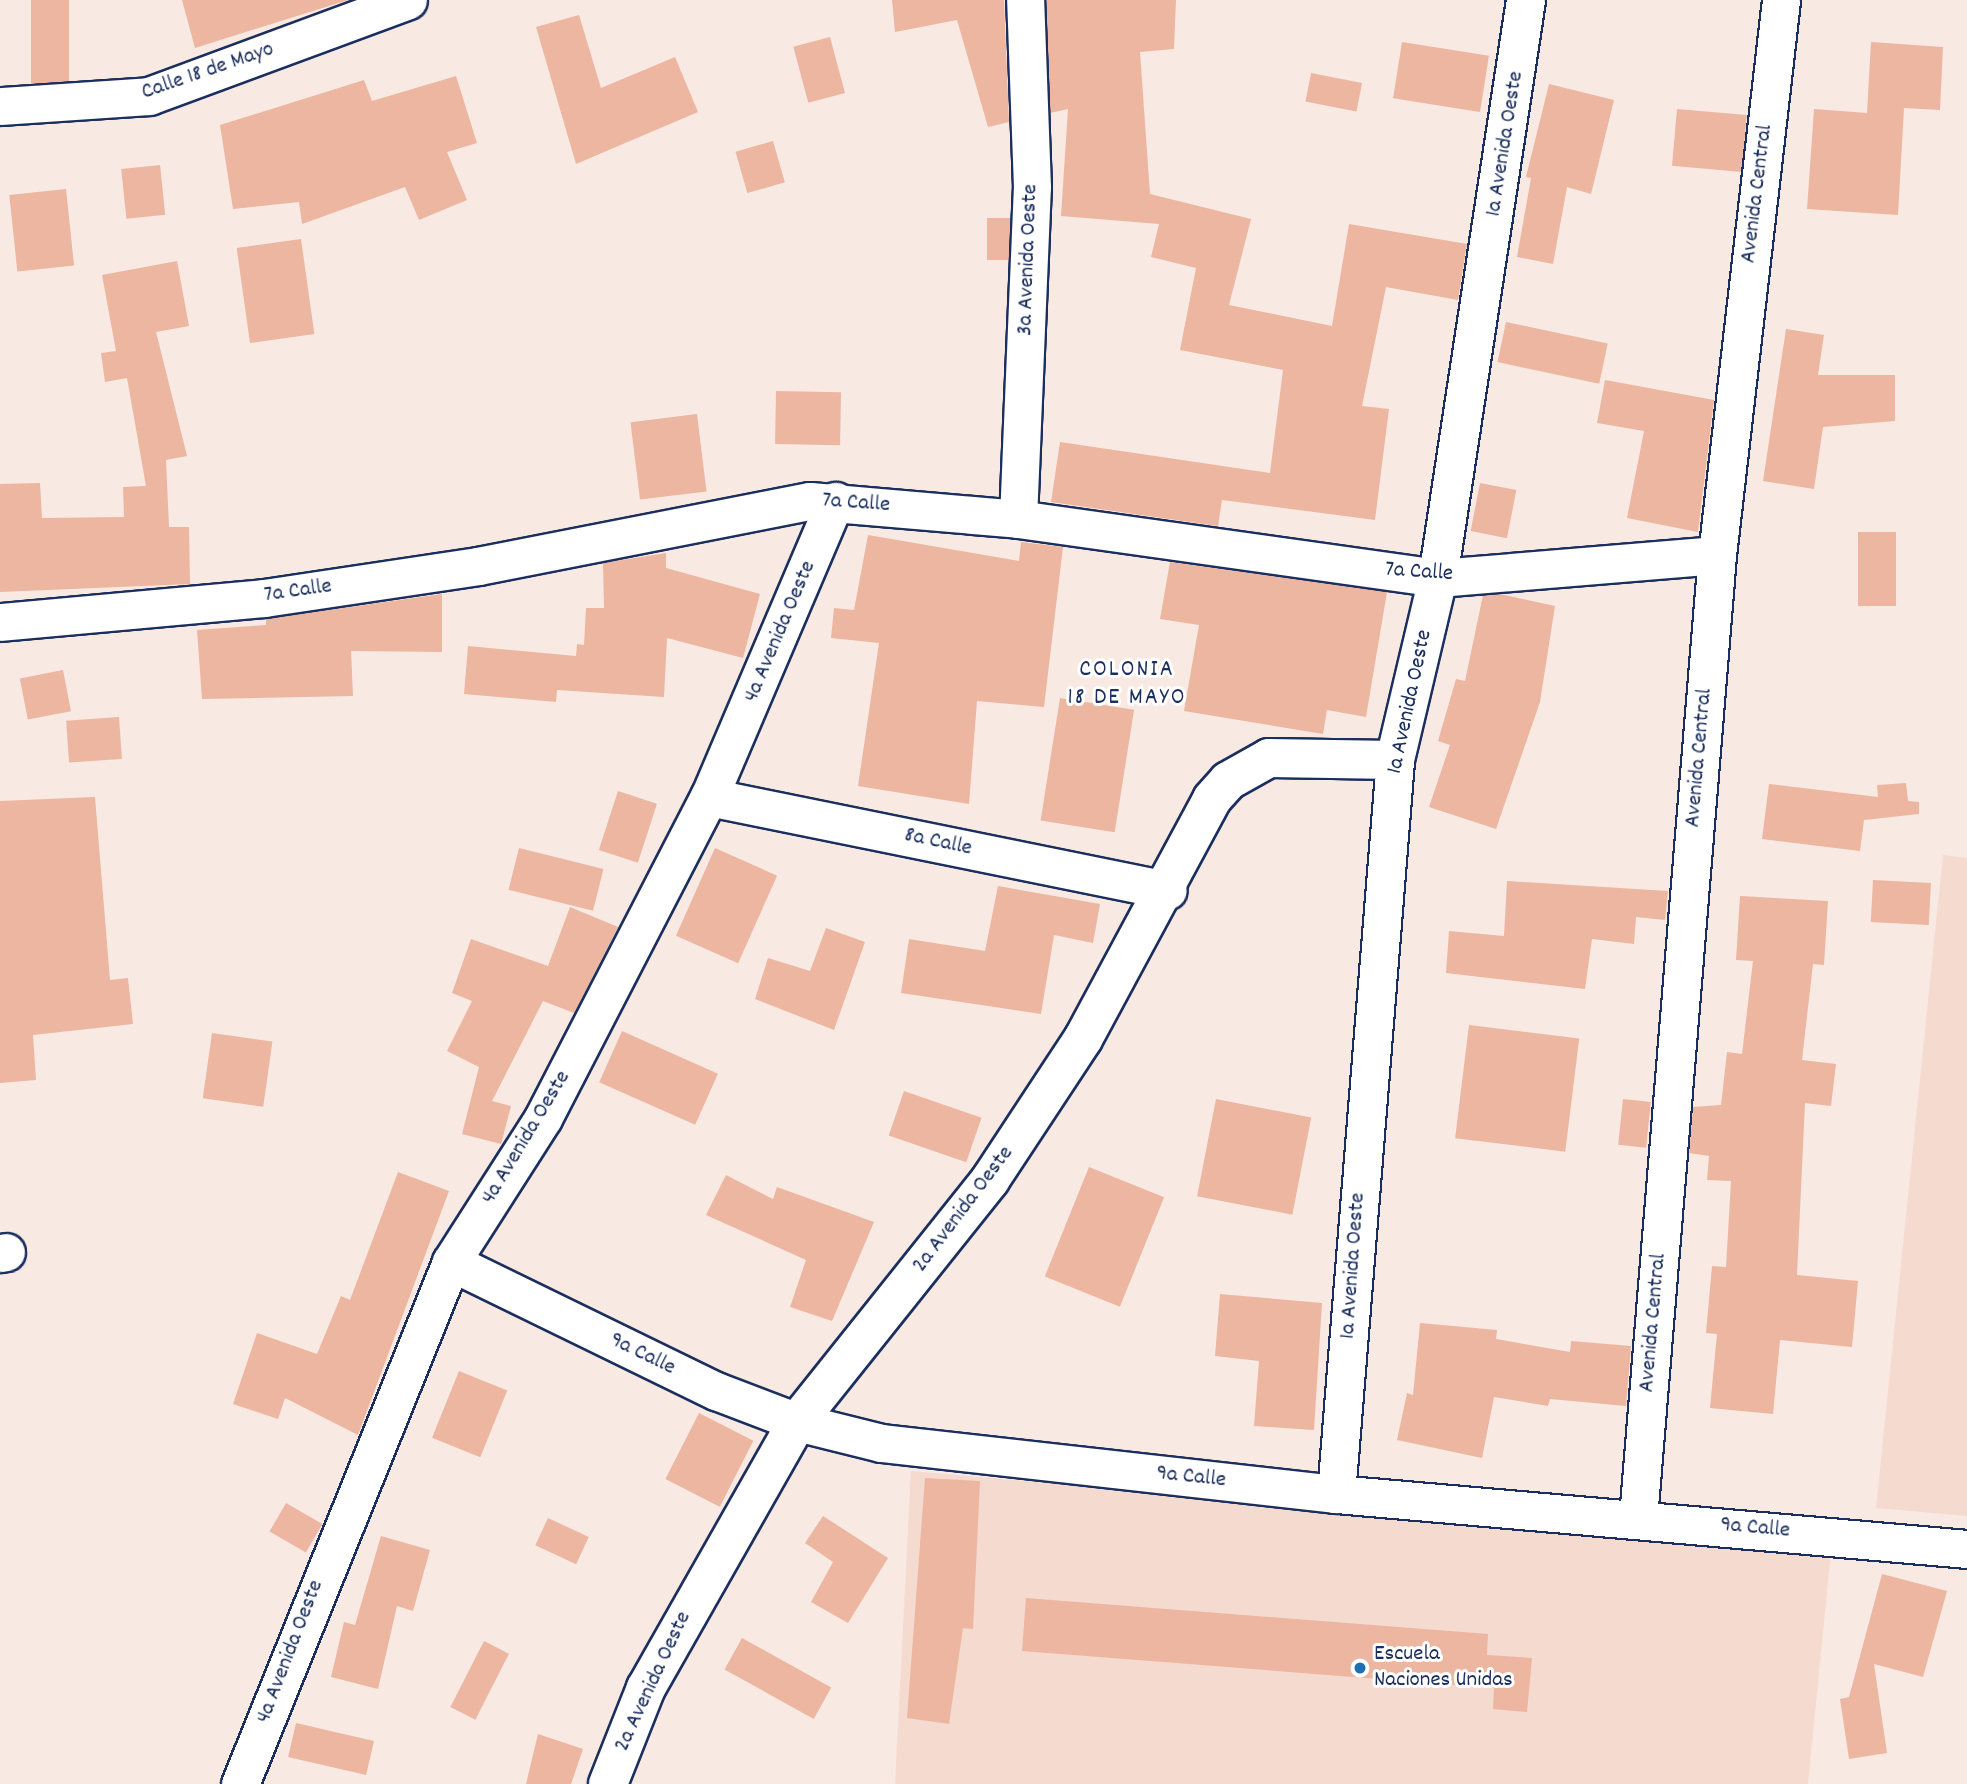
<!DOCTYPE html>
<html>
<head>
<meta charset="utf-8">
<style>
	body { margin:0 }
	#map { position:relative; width:1967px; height:1784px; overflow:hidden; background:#f9e9e3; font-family:Dekko,sans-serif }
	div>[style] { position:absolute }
	.built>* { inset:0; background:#f5dacf }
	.building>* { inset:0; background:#ecb6a1; transform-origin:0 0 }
	.roads { filter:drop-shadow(2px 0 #1b2f5e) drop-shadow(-2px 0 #1b2f5e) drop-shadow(0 2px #1b2f5e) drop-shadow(0 -2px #1b2f5e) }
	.street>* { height:37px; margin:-18.5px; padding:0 18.5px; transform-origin:18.5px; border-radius:18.5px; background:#fff }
	.secondary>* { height:38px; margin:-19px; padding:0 19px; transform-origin:19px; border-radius:19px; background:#fff }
	.dots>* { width:19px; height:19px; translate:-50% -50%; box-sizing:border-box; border:4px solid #fff; border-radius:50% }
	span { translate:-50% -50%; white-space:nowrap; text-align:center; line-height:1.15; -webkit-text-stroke:6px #fff; paint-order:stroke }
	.street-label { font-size:23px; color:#1b2f5e }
	.poi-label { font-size:23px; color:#1b2f5e }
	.left { translate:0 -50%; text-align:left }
	.neighbourhood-label { font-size:24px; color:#1b2f5e; letter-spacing:2px }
</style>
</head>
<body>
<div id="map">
	<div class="built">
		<div style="clip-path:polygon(1943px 855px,1967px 858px,1967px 1516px,1876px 1508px)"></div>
		<div style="clip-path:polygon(911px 1471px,1831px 1552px,1808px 1784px,895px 1784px)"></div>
	</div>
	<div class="building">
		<div style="left:31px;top:0;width:38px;height:83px"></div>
		<div style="clip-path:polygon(182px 0,348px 0,195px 48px)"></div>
		<div style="clip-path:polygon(892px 0,1004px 0,1009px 122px,988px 127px,957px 20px,895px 32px)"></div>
		<div style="clip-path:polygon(1046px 0,1176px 0,1174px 49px,1140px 52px,1150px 194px,1251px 219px,1229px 305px,1332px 326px,1349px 224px,1467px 244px,1458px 300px,1386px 287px,1362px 406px,1389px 409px,1375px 520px,1222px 500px,1218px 526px,1051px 502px,1060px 442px,1270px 473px,1283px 370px,1180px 350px,1196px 268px,1151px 257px,1159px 224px,1061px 216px,1068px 109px,1050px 113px)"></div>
		<div style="clip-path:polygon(579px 15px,601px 88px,675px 57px,698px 112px,576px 164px,536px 27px)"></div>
		<div style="left:830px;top:37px;width:58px;height:38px;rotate:75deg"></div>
		<div style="left:1402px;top:42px;width:88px;height:57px;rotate:9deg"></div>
		<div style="clip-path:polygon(1871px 42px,1943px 47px,1940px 110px,1904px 108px,1898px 215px,1807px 209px,1814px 109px,1867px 113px)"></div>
		<div style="left:1311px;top:73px;width:52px;height:29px;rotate:11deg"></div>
		<div style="clip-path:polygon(456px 76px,477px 143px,447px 152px,467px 200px,419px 220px,405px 187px,302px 224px,299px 202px,233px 209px,220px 125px,364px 80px,372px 101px)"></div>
		<div style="clip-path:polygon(1549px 84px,1614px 100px,1591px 194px,1567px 187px,1553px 264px,1517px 257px,1531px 178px,1526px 177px)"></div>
		<div style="left:1677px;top:109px;width:70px;height:57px;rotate:5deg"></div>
		<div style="left:773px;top:141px;width:43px;height:39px;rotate:74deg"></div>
		<div style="left:160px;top:165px;width:50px;height:39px;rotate:84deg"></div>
		<div style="left:66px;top:189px;width:77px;height:57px;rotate:84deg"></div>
		<div style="left:987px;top:218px;width:23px;height:42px"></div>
		<div style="left:301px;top:239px;width:96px;height:65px;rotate:82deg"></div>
		<div style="clip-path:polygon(177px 261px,189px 326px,156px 332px,187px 456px,166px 460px,169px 527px,189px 527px,190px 584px,0 592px,0 484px,40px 483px,42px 518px,124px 517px,123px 487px,146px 486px,127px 378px,105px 382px,101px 353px,116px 351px,102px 275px)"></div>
		<div style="left:1506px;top:322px;width:104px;height:41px;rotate:12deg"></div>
		<div style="clip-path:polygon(1786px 329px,1824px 335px,1818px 375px,1895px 375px,1895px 421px,1823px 427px,1814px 489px,1763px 481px)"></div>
		<div style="clip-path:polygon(1605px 380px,1714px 400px,1698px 532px,1627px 518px,1644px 431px,1597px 423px)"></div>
		<div style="left:776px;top:391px;width:65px;height:53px;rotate:1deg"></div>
		<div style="left:697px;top:414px;width:78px;height:67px;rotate:83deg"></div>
		<div style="left:1480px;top:483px;width:37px;height:49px;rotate:11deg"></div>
		<div style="left:1896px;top:532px;width:74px;height:38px;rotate:90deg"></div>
		<div style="clip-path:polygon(868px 535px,1019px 561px,1021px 542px,1063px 547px,1044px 707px,977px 701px,969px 804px,858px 786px,879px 643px,831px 638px,834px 608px,854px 610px)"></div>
		<div style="clip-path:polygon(666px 553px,666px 568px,760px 594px,743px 658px,667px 638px,664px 697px,557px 690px,556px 702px,464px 694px,468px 646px,576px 656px,577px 644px,584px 645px,586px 608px,604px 608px,603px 563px)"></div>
		<div style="clip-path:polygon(1170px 562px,1387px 592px,1366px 717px,1327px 710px,1323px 734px,1184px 711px,1199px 625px,1160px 619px)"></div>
		<div style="clip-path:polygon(442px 594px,442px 652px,351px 651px,353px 696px,202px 699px,197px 630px,266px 625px,266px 619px)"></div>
		<div style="clip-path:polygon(1500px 594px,1555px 606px,1540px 702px,1496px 829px,1429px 807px,1450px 745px,1438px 741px,1456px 679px,1465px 681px,1483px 595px)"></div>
		<div style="left:63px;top:670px;width:42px;height:44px;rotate:79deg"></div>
		<div style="left:1060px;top:698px;width:75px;height:124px;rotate:9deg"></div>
		<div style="left:119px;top:717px;width:42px;height:53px;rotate:86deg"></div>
		<div style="clip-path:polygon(1906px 783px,1908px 801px,1919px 802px,1919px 814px,1864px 820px,1860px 851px,1762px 839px,1769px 784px,1878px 797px,1877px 785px)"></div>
		<div style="left:618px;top:791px;width:41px;height:62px;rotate:18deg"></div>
		<div style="clip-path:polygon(95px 797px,110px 980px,128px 978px,133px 1024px,33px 1035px,36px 1080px,0 1083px,0 801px)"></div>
		<div style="left:519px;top:848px;width:87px;height:43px;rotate:14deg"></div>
		<div style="left:715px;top:848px;width:68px;height:96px;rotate:24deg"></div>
		<div style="left:1873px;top:880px;width:58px;height:42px;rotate:3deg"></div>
		<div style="clip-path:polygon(1507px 881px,1668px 891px,1665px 920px,1636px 917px,1634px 944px,1592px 939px,1585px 989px,1446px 973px,1449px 931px,1504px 936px)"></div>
		<div style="clip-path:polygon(998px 886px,1100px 904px,1093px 943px,1054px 935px,1041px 1014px,901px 993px,909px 939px,985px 951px)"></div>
		<div style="clip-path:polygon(1740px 896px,1828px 901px,1824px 965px,1813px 964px,1802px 1060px,1836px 1064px,1831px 1106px,1805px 1103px,1797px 1275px,1858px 1281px,1852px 1347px,1780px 1340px,1773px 1414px,1710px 1408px,1717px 1334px,1706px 1333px,1712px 1266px,1726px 1267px,1731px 1181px,1707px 1180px,1709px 1156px,1689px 1153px,1693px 1107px,1721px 1105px,1727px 1052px,1742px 1054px,1753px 961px,1736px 960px)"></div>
		<div style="clip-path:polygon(570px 907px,618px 927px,574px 1013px,543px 1001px,492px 1101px,511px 1106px,501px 1144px,462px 1134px,479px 1067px,447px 1051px,472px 1001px,452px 993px,471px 939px,548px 966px)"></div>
		<div style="clip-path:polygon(826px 928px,865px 942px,834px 1030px,755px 999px,768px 958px,810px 971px)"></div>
		<div style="left:1469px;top:1025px;width:111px;height:114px;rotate:7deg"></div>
		<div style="left:622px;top:1031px;width:105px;height:56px;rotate:24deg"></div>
		<div style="left:212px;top:1033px;width:61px;height:66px;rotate:8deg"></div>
		<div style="left:904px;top:1091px;width:82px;height:47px;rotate:19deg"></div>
		<div style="left:1216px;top:1099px;width:97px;height:99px;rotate:11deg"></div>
		<div style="left:1623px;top:1099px;width:28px;height:46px;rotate:6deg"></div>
		<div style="left:1089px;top:1167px;width:81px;height:118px;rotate:22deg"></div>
		<div style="clip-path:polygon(398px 1172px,449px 1191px,358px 1435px,285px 1398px,278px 1419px,233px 1404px,257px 1333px,317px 1354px,341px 1296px,350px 1300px)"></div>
		<div style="clip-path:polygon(726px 1175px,773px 1199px,777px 1187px,874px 1222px,832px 1321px,790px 1307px,806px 1260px,706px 1215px)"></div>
		<div style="clip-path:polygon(1220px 1294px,1322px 1303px,1314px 1430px,1254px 1426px,1259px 1361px,1215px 1356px)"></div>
		<div style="clip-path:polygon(1420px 1323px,1497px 1330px,1496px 1339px,1570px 1352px,1571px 1341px,1631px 1346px,1626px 1406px,1550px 1399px,1548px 1406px,1494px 1397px,1482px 1458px,1397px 1440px,1407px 1393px,1413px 1395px)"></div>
		<div style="left:459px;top:1371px;width:52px;height:72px;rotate:22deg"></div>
		<div style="left:699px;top:1413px;width:61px;height:74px;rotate:27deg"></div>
		<div style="clip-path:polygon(925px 1478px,980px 1481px,973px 1629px,963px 1628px,949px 1724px,907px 1718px)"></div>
		<div style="left:286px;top:1503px;width:42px;height:33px;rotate:30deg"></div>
		<div style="clip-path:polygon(823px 1516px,888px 1558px,848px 1623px,811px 1602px,833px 1562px,805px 1543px)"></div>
		<div style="left:548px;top:1518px;width:45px;height:30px;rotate:25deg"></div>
		<div style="clip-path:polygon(381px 1536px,430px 1550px,413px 1611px,397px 1606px,378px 1689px,331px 1677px,344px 1622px,355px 1625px)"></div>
		<div style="clip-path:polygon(1882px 1574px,1947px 1591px,1923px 1677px,1874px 1664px,1887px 1753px,1849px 1759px,1840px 1699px,1849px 1697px)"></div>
		<div style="clip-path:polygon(1026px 1598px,1488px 1634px,1487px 1655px,1532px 1658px,1527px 1712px,1493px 1709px,1494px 1688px,1022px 1651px)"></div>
		<div style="left:742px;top:1638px;width:102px;height:36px;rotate:29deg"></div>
		<div style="left:484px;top:1641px;width:28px;height:74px;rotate:27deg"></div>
		<div style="left:296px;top:1723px;width:80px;height:35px;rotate:13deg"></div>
		<div style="clip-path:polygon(538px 1734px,583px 1749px,571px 1784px,526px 1784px)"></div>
	</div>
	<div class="roads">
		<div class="street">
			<div style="left:0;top:106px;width:149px;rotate:-3.8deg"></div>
			<div style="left:149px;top:96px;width:276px;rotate:-20.3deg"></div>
			<div style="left:1018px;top:519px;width:332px;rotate:-87.6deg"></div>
			<div style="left:1032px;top:187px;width:187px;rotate:-92.1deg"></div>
			<div style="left:0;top:622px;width:265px;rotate:-5.2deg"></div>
			<div style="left:264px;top:598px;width:216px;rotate:-8.5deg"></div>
			<div style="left:478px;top:566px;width:338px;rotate:-11.1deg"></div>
			<div style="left:810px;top:501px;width:209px;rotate:4.9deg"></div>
			<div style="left:1018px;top:519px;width:424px;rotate:8deg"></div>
			<div style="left:1438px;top:578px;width:280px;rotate:-4.7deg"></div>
			<div style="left:709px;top:797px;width:468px;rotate:11.5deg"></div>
			<div style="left:0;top:1253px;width:6px;rotate:-9deg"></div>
			<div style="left:451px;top:1262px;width:295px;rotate:26deg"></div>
			<div style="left:716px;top:1391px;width:87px;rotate:20.9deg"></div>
			<div style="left:797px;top:1422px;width:87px;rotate:14deg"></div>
			<div style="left:881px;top:1443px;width:458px;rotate:6.4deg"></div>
			<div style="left:1336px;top:1494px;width:633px;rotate:4.98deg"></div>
			<div style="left:1336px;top:1494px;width:736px;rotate:-85.4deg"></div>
			<div style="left:1638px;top:1518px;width:966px;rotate:-85.31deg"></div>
			<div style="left:1717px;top:555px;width:559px;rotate:-83.42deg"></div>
			<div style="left:240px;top:1784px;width:563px;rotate:-67.99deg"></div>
			<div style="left:451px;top:1262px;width:171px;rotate:-57.4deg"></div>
			<div style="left:543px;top:1118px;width:361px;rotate:-62.7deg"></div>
			<div style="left:709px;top:797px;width:322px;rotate:-66.9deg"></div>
		</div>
		<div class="secondary">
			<div style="left:608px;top:1784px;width:103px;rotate:-68.4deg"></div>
			<div style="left:646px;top:1688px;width:306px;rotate:-60.4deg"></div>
			<div style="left:797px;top:1422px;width:310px;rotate:-51.4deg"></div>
			<div style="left:990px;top:1180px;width:169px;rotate:-56.6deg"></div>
			<div style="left:1083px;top:1039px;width:272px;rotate:-61.7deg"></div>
			<div style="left:1212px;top:799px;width:24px;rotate:-48deg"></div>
			<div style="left:1228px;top:781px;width:47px;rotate:-29.3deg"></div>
			<div style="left:1269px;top:758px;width:126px;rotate:0.9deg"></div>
			<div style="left:1395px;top:760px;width:187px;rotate:-76.7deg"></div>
			<div style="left:1438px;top:578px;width:585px;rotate:-81.34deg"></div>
		</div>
	</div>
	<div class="dots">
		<div style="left:1360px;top:1668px;background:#1f6fb2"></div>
	</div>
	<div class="street-label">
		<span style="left:208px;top:72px;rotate:-19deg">Calle 18 de Mayo</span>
		<span style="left:1506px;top:144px;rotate:-81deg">1a Avenida Oeste</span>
		<span style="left:1758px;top:194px;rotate:-83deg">Avenida Central</span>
		<span style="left:1029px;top:260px;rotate:-88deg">3a Avenida Oeste</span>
		<span style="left:856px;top:504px;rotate:4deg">7a Calle</span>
		<span style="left:1419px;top:573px;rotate:4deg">7a Calle</span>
		<span style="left:298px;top:592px;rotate:-8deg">7a Calle</span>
		<span style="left:781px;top:632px;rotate:-67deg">4a Avenida Oeste</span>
		<span style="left:1411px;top:702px;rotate:-78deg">1a Avenida Oeste</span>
		<span style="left:1700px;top:758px;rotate:-85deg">Avenida Central</span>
		<span style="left:938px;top:843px;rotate:12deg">8a Calle</span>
		<span style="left:527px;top:1138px;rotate:-59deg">4a Avenida Oeste</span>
		<span style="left:964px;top:1210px;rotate:-53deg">2a Avenida Oeste</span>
		<span style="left:1354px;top:1266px;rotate:-86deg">1a Avenida Oeste</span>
		<span style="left:1654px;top:1323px;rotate:-85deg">Avenida Central</span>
		<span style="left:642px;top:1355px;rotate:26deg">9a Calle</span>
		<span style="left:1191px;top:1478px;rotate:6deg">9a Calle</span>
		<span style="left:1755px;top:1529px;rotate:5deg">9a Calle</span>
		<span style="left:291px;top:1652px;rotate:-69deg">4a Avenida Oeste</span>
		<span style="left:654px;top:1682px;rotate:-65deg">2a Avenida Oeste</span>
	</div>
	<div class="poi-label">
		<span class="left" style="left:1374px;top:1668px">Escuela<br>Naciones Unidas</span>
	</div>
	<div class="neighbourhood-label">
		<span style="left:1127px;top:685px">COLONIA<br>18 DE MAYO</span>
	</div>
</div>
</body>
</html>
